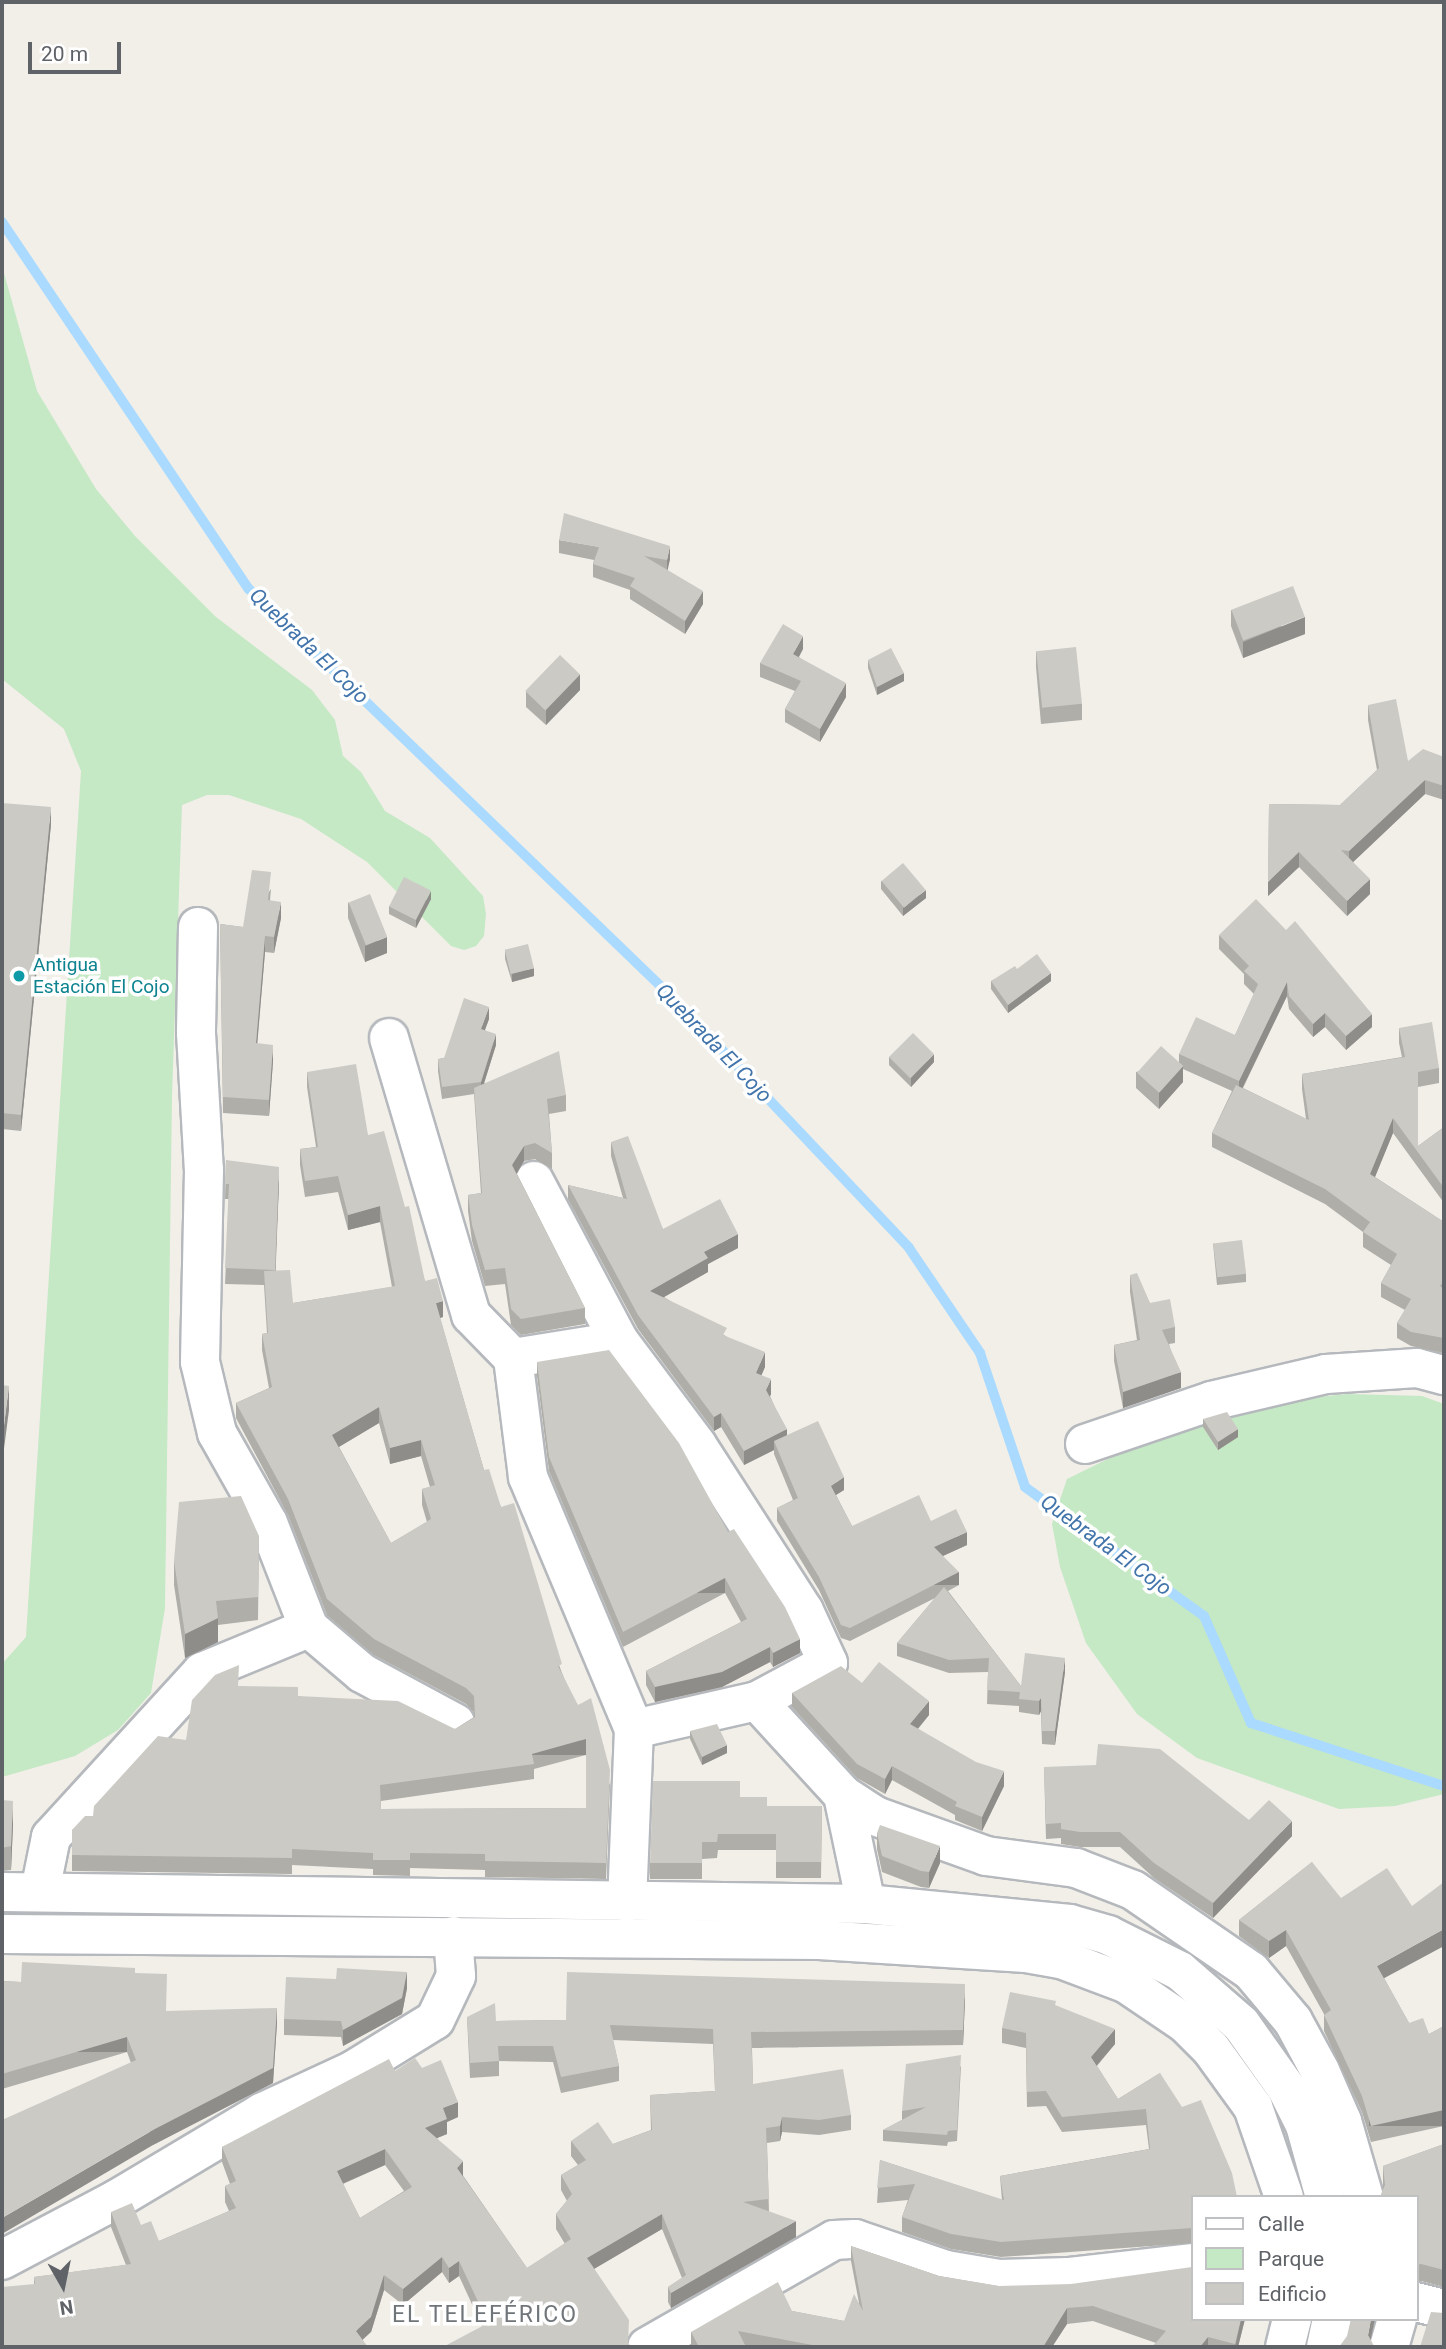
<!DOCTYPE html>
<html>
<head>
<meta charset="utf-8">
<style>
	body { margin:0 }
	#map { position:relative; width:1446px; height:2349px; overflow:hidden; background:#f1efe8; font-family:Roboto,sans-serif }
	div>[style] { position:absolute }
	.green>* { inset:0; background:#c5e8c5 }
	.stream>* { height:10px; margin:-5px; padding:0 5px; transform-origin:5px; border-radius:5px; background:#aadaff }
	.roads { filter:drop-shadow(2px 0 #b5b8bc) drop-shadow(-2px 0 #b5b8bc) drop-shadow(0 2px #b5b8bc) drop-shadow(0 -2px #b5b8bc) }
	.minor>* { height:38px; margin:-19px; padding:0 19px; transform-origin:19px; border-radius:19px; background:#fff }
	.wall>* { inset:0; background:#afaea9 }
	.shaded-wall>* { inset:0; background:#8f8d8a; transform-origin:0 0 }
	.building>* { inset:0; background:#cccac5; transform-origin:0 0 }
	.dots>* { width:19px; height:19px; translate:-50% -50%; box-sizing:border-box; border:4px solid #fff; border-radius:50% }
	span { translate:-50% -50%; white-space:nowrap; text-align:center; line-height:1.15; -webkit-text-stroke:7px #fff; paint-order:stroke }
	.culture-label { font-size:19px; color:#0d838f }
	.left { translate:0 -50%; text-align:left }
	.water-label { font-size:21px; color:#4174aa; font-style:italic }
	.quarter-label { font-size:23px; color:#70757a; letter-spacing:2px }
	.frame { position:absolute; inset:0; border:4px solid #5f6368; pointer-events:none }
	.legend { position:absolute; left:1191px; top:2195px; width:228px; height:126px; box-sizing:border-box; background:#fff; border:2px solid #bfc1c3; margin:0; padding:9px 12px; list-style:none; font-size:21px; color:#5f6368 }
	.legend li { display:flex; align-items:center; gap:14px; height:35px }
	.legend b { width:35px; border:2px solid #bfc1c3 }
	.north { position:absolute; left:28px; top:2251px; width:70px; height:70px; -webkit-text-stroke:5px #fff; paint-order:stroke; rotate:171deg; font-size:19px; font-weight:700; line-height:28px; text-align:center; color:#5f6368 }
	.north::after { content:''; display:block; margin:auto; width:24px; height:32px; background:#5f6368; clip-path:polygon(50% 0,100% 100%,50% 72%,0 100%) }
	.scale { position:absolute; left:28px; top:42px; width:93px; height:32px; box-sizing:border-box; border:4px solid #5f6368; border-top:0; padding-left:9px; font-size:21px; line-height:24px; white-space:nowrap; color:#5f6368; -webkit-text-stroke:5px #fff; paint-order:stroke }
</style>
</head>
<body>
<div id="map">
	<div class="green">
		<div style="clip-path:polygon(2px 266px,37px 391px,96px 489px,135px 536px,216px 617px,312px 690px,335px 720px,343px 756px,361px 772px,385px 811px,430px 838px,483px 896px,486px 914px,484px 936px,476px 946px,464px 950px,451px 946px,367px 862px,301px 819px,229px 795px,207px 795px,182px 805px,172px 1096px,165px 1608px,151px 1693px,118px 1730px,75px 1756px,2px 1777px,2px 1664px,26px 1637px,81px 771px,64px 729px,2px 679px)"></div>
		<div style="clip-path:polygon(1347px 1394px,1422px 1396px,1444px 1404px,1444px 1794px,1395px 1806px,1339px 1809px,1197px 1758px,1137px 1714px,1086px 1643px,1060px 1567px,1052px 1524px,1067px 1479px,1161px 1433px,1260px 1403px)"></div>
	</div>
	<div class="stream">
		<div style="left:2px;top:222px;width:442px;rotate:56.1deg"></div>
		<div style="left:249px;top:589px;width:588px;rotate:43.97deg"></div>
		<div style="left:672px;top:997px;width:345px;rotate:46.6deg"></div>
		<div style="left:909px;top:1248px;width:127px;rotate:55.9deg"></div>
		<div style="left:980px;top:1353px;width:141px;rotate:71.4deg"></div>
		<div style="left:1025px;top:1487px;width:221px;rotate:35.8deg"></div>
		<div style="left:1204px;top:1616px;width:117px;rotate:66.3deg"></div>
		<div style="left:1251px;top:1723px;width:203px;rotate:18.1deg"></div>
	</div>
	<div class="roads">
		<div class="minor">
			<div style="left:198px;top:927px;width:106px;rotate:91.1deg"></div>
			<div style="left:196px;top:1033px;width:137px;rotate:86.7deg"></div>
			<div style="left:204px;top:1170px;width:192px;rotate:91.2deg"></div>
			<div style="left:200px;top:1362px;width:73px;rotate:76.5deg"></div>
			<div style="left:217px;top:1433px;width:103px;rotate:60.5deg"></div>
			<div style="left:268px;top:1523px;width:113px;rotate:68.7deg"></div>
			<div style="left:309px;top:1628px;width:70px;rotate:40.3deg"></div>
			<div style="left:362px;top:1673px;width:106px;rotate:28.3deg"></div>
			<div style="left:389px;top:1038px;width:289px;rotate:73.5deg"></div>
			<div style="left:471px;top:1315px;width:60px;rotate:45.7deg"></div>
			<div style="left:513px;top:1358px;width:120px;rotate:82.8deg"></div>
			<div style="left:528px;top:1477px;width:273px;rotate:67.2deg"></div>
			<div style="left:634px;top:1729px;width:173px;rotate:92.3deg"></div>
			<div style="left:534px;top:1181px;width:181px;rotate:62deg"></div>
			<div style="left:619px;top:1341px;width:130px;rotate:53.1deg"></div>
			<div style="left:697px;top:1445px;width:197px;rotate:57.2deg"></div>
			<div style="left:804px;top:1611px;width:57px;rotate:65.2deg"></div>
			<div style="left:828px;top:1663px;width:81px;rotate:151.8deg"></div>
			<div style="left:757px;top:1701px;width:126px;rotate:167.2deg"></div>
			<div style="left:513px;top:1358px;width:107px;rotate:-9.1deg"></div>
			<div style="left:1085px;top:1444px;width:133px;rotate:-18.8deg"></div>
			<div style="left:1211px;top:1401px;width:118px;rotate:-13.2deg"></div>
			<div style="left:1326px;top:1374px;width:91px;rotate:-3.8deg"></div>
			<div style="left:1417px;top:1368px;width:28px;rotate:15deg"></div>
			<div style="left:757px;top:1701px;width:127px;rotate:47.5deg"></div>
			<div style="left:843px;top:1795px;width:111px;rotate:78.1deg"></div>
			<div style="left:843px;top:1795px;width:38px;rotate:33deg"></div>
			<div style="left:875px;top:1816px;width:118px;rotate:19.8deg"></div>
			<div style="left:986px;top:1856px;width:91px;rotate:7.6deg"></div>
			<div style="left:1076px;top:1868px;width:61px;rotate:21.1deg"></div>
			<div style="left:1133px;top:1890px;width:143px;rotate:34.5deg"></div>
			<div style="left:1251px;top:1971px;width:65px;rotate:50deg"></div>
			<div style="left:1293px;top:2021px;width:57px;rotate:61.6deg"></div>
			<div style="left:1320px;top:2071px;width:55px;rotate:66.3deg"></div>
			<div style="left:1342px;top:2121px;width:79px;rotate:73.9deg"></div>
			<div style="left:40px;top:1891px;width:55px;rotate:-78.5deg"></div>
			<div style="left:51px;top:1837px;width:224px;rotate:-47.5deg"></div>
			<div style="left:202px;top:1672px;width:116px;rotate:-22.4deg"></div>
			<div style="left:2px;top:1892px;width:864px;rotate:0.8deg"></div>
			<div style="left:866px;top:1904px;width:205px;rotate:5.6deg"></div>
			<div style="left:1070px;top:1924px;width:40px;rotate:16deg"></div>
			<div style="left:1108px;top:1935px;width:80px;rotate:26.6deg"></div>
			<div style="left:1180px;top:1971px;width:81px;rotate:41deg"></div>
			<div style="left:1241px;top:2024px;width:80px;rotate:54.7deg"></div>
			<div style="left:1287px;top:2089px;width:40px;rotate:63.4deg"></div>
			<div style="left:1305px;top:2125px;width:75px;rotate:74.5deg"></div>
			<div style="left:2px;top:1934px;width:817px;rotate:0.42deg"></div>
			<div style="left:819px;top:1940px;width:207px;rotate:3.6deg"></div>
			<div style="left:1026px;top:1953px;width:36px;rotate:10deg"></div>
			<div style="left:1061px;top:1959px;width:71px;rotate:20.7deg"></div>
			<div style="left:1127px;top:1984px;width:71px;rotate:34.1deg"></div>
			<div style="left:1186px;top:2024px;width:35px;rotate:45deg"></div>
			<div style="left:1211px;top:2049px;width:72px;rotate:54.1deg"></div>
			<div style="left:1253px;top:2107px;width:95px;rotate:71deg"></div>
			<div style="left:2px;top:2260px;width:130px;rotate:-27.9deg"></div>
			<div style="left:117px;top:2199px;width:168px;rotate:-30.8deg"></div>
			<div style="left:261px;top:2113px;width:100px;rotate:-24.8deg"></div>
			<div style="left:352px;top:2071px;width:97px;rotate:-31.6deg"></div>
			<div style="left:435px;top:2020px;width:49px;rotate:-64.5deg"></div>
			<div style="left:456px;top:1976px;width:40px;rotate:-94.3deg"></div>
			<div style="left:1416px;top:2302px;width:29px;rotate:14deg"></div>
			<div style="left:647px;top:2347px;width:215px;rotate:-29.8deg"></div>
			<div style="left:834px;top:2240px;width:21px;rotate:-3deg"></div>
			<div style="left:855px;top:2239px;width:96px;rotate:18.8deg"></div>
			<div style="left:946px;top:2270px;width:54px;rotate:9.6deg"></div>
			<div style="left:999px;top:2279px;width:70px;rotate:-1.6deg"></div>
			<div style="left:1069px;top:2277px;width:124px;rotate:-6.5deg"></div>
			<div style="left:1285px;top:2347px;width:29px;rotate:-76deg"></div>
			<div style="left:1326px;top:2347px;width:29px;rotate:-78deg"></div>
			<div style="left:1389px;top:2347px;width:29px;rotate:-74deg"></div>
		</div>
	</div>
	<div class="wall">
		<div style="clip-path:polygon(559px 540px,670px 559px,667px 570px,703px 604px,685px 634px,630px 599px,630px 590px,593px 577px,593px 564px,594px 560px,559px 553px)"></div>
		<div style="clip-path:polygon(1231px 610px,1305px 634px,1243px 658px,1231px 626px)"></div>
		<div style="clip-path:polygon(803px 649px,799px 657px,846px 697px,820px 742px,785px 722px,785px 709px,795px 691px,760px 677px,760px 663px)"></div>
		<div style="clip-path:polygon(1036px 651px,1082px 704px,1082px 720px,1041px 724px,1036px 667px)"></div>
		<div style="clip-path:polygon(868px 660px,904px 681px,877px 695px,868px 668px)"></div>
		<div style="clip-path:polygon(580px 690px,546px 725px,526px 707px,526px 691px)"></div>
		<div style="clip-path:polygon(1368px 705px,1408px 761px,1444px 757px,1444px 800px,1425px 794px,1353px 862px,1370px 894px,1347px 916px,1299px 867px,1268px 896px,1269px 804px,1340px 805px,1377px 770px,1368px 720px)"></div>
		<div style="clip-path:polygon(2px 803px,51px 824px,21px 1131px,2px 1129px)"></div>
		<div style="clip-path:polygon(881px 881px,926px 898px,903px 916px,881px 889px)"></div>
		<div style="clip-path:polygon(271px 889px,270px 900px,281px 918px,274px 953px,265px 952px,257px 1043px,273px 1061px,269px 1116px,223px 1113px,220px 924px,243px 927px)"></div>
		<div style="clip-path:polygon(431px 899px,416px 928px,389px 914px,389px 906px)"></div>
		<div style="clip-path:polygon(348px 902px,387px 953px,365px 962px,348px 918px)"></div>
		<div style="clip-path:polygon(1219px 935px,1372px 1027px,1346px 1050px,1325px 1027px,1313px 1037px,1289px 1009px,1287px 996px,1243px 1088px,1306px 1119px,1302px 1089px,1302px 1074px,1402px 1057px,1399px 1043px,1399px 1028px,1439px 1068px,1439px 1083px,1418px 1087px,1418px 1146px,1444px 1127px,1444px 1203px,1393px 1133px,1375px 1177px,1444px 1222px,1444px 1353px,1411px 1346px,1397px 1338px,1397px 1323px,1405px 1310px,1381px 1297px,1381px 1283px,1391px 1265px,1363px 1247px,1363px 1232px,1325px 1204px,1212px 1147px,1212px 1133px,1232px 1091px,1183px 1069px,1183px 1082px,1159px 1109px,1136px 1088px,1136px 1072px,1179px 1062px,1179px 1054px,1235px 1035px,1254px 994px,1244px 984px,1244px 974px,1219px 949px)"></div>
		<div style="clip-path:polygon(505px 950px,534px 976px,512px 982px,505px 959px)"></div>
		<div style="clip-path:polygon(1017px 969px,1051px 981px,1008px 1013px,991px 989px,991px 981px)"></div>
		<div style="clip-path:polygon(489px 1019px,485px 1030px,496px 1045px,484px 1083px,566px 1095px,566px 1111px,549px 1114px,552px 1153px,552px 1169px,535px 1159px,524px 1161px,517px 1174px,585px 1308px,585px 1324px,521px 1335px,511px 1325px,505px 1284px,485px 1286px,472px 1241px,468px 1211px,468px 1195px,481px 1193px,474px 1094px,442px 1099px,438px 1071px,438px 1059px,444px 1058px)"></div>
		<div style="clip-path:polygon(889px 1057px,934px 1062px,911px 1087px,889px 1065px)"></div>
		<div style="clip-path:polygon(evenodd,307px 1072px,368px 1135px,425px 1281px,443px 1317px,440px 1318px,484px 1470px,501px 1507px,562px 1673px,610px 1785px,606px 1879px,485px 1877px,485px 1870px,410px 1868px,410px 1876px,373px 1875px,373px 1869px,292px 1865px,292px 1874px,72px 1871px,72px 1830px,93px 1816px,186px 1740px,239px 1686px,298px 1696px,455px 1729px,474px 1717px,474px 1712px,466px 1704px,374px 1655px,327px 1615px,288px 1515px,236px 1418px,236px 1403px,269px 1388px,262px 1350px,262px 1334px,267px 1333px,264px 1285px,225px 1284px,229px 1199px,225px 1199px,226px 1160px,279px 1182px,275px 1270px,293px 1303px,392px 1287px,380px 1222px,348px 1230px,338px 1192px,305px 1197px,300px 1165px,300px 1149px,316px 1147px,307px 1087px,307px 1072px,379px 1423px,390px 1464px,421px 1456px,430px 1487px,422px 1489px,422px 1505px,427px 1522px,391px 1543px,339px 1447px,379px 1423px,307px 1072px,586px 1755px,586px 1808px,381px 1809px,381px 1801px,534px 1779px,534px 1769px,586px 1755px)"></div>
		<div style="clip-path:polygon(611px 1142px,663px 1229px,738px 1248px,708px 1264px,708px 1272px,664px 1297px,727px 1337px,765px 1367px,761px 1375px,771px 1394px,770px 1396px,787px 1435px,844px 1490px,836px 1495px,852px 1526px,931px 1521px,967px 1545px,943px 1556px,959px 1585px,948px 1591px,1021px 1686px,1065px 1672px,1055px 1745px,1042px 1744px,1041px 1711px,1039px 1715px,1019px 1712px,1019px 1706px,987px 1704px,988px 1672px,949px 1673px,897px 1656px,897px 1643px,935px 1598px,850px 1641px,841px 1638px,819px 1590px,777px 1521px,777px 1508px,793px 1500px,774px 1454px,774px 1450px,744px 1465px,721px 1427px,714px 1431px,638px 1329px,568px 1199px,568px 1185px,623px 1198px,611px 1156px)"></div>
		<div style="clip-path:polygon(1213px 1243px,1246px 1274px,1246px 1282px,1217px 1285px)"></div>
		<div style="clip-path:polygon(1130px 1275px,1150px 1303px,1175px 1327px,1175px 1343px,1169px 1344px,1181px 1388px,1123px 1408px,1114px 1361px,1114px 1345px,1137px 1340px,1130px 1292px)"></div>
		<div style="clip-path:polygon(537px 1362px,728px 1532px,800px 1653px,773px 1667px,770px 1662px,722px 1687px,655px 1702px,646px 1685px,646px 1671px,741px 1622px,725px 1593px,623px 1647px,549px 1471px,537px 1376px)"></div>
		<div style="clip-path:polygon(1203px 1419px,1238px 1437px,1218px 1450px,1203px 1427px)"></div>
		<div style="clip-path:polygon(259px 1536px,258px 1620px,218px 1625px,218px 1642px,185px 1658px,174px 1585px,174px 1561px)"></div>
		<div style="clip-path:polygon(862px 1683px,929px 1715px,918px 1729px,1004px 1786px,982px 1831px,955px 1820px,955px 1815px,892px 1780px,885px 1794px,857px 1778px,792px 1707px,792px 1693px)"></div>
		<div style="clip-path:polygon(690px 1731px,727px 1753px,702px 1765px,690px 1739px)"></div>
		<div style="clip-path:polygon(1044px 1767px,1249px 1820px,1292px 1836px,1213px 1918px,1154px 1878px,1120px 1847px,1080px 1847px,1061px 1844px,1061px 1838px,1046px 1839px)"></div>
		<div style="clip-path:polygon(740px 1797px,767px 1806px,822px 1806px,821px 1878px,776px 1878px,776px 1850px,718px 1850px,717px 1858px,702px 1859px,702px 1879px,650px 1879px,650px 1863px)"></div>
		<div style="clip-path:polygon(2px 1800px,13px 1825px,11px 1870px,2px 1871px)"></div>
		<div style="clip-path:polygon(877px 1833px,940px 1863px,929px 1888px,921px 1887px,882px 1872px,877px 1849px)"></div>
		<div style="clip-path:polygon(1312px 1862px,1384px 1978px,1409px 2023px,1429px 2034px,1444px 2026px,1444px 2126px,1371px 2142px,1362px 2112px,1324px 2031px,1324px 2014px,1286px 1946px,1269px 1958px,1239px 1936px,1239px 1920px)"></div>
		<div style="clip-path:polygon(135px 1973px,166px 2011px,277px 2023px,273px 2083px,153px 2145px,131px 2063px,127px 2052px,2px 2089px,2px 1981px,21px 1982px)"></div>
		<div style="clip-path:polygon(407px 1988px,402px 2014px,343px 2046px,341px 2037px,284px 2035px,284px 2019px)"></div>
		<div style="clip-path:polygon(evenodd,965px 1999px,963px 2045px,752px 2048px,753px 2084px,851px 2115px,851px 2130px,819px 2135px,782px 2132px,780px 2141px,767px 2143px,769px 2212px,796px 2237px,671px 2308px,668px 2302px,668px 2287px,682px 2278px,662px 2229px,594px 2269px,629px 2343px,482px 2326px,459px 2276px,449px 2283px,442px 2272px,403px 2305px,384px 2290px,371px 2332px,34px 2284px,34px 2277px,126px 2265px,111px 2227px,111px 2212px,141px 2225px,159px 2241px,229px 2211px,225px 2202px,225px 2186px,230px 2184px,222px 2162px,222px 2147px,395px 2071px,422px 2068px,458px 2117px,447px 2122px,447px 2134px,437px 2138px,527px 2268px,565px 2244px,556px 2229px,556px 2214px,567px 2201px,561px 2190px,561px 2175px,578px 2165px,571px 2156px,571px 2141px,613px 2144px,651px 2130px,650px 2095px,715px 2091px,713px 2044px,613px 2040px,619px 2066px,619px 2081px,561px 2093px,553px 2062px,499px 2061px,499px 2076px,470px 2078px,467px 2017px,496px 2021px,566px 2020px,965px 1999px,385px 2165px,404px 2191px,360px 2218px,343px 2184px,385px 2165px)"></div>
		<div style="clip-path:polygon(1056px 2006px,1115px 2044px,1097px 2066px,1118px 2099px,1160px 2073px,1192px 2197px,1192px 2243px,1001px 2257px,951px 2249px,902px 2232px,902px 2217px,908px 2200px,877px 2203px,880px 2160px,1002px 2200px,1000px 2176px,1149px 2149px,1146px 2125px,1062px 2132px,1046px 2106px,1027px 2107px,1026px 2048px,1002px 2043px,1002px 2028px)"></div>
		<div style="clip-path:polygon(961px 2066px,957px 2141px,948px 2142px,947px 2146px,883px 2141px,883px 2130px,902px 2120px,902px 2111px)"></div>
		<div style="clip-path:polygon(1444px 2144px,1444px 2287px,1421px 2281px,1416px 2281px,1416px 2197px,1381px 2197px,1383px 2189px,1383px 2166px)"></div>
		<div style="clip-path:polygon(851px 2246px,939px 2276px,1192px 2319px,1245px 2319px,1238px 2347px,1152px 2347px,1156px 2343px,1093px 2321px,1067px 2324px,1052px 2347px,691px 2347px,691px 2332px,792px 2311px,844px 2321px,859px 2303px,851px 2261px)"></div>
	</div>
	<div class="shaded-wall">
		<div style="clip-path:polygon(670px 546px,670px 559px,667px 573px,667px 560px)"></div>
		<div style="clip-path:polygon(703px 591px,703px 604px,685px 634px,685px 621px)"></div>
		<div style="clip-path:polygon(1305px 617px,1305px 634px,1243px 658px,1243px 642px)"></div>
		<div style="clip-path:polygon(803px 636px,803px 649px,793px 667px,793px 654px)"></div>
		<div style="clip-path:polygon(904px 673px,904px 681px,877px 695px,877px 687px)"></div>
		<div style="clip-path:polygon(580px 674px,580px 690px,546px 725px,546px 709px)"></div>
		<div style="clip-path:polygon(846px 683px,846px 697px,820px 742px,820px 729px)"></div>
		<div style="clip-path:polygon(1425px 780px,1425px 794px,1349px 866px,1349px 851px)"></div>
		<div style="clip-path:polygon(51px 807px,51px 824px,21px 1131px,21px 1115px)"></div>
		<div style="clip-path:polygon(1299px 852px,1299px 867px,1268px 896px,1268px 882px)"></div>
		<div style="clip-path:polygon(1370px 879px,1370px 894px,1347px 916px,1347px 901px)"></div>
		<div style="clip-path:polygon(926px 890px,926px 898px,903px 916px,903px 908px)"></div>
		<div style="clip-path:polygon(431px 891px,431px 899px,416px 928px,416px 920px)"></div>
		<div style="clip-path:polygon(281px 902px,281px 918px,274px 953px,274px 937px)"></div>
		<div style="clip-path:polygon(265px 936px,265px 952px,256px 1059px,256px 1043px)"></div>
		<div style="clip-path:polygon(387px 937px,387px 953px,365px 962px,365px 946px)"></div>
		<div style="clip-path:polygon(534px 968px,534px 976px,512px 982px,512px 974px)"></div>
		<div style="clip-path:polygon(1051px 973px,1051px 981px,1008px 1013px,1008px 1005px)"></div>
		<div style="clip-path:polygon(1287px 982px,1287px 996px,1239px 1095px,1239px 1081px)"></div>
		<div style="clip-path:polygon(489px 1007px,489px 1019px,481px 1040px,481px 1029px)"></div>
		<div style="clip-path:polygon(1325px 1013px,1325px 1027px,1313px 1037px,1313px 1024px)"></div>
		<div style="clip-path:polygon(1372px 1014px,1372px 1027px,1346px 1050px,1346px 1036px)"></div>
		<div style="clip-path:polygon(496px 1034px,496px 1045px,481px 1093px,481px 1082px)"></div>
		<div style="clip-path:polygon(273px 1045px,273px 1061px,269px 1116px,269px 1100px)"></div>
		<div style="clip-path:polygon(934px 1054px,934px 1062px,911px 1087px,911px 1078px)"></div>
		<div style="clip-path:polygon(1183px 1066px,1183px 1082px,1159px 1109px,1159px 1092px)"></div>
		<div style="clip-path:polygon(1393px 1118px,1393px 1133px,1370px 1189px,1370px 1174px)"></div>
		<div style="clip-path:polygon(524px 1146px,524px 1161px,512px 1181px,512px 1165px)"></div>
		<div style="clip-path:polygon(279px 1167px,279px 1182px,275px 1286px,275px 1270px)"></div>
		<div style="clip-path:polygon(380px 1206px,380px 1222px,348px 1230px,348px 1215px)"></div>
		<div style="clip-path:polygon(738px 1234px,738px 1248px,708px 1264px,708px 1272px,650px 1305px,650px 1291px,704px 1252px)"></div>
		<div style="clip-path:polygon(443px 1301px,443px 1317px,436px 1319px,436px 1303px)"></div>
		<div style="clip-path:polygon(765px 1352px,765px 1367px,756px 1388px,756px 1373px)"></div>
		<div style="clip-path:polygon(1181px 1372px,1181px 1388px,1123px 1408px,1123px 1392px)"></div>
		<div style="clip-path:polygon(771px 1379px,771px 1394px,766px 1404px,766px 1390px)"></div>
		<div style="clip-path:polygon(9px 1386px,9px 1410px,2px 1464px,2px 1441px)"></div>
		<div style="clip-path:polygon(379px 1407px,379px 1423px,332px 1451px,332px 1435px)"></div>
		<div style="clip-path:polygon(721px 1413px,721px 1427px,714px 1431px,714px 1417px)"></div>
		<div style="clip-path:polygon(787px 1429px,787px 1443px,774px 1441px,774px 1450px,744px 1465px,744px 1451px)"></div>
		<div style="clip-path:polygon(1238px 1429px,1238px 1437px,1218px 1450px,1218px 1442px)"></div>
		<div style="clip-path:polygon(421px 1440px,421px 1456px,390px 1464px,390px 1448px)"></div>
		<div style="clip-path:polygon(844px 1477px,844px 1490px,831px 1498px,831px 1486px)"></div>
		<div style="clip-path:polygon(967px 1532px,967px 1545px,934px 1560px,934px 1547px)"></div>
		<div style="left:959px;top:1572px;width:13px;height:123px;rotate:90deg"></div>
		<div style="left:725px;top:1578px;width:15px;height:115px;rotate:90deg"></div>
		<div style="clip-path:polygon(218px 1618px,218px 1642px,185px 1658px,185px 1634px)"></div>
		<div style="clip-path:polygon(800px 1639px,800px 1653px,773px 1667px,773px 1653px)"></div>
		<div style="clip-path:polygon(770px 1647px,770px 1662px,722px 1687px,655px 1702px,655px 1687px)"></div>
		<div style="clip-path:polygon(1065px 1658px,1065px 1672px,1055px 1745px,1055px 1731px)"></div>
		<div style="clip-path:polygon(1041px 1698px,1041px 1711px,1039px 1715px,1039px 1701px)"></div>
		<div style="clip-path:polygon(929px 1701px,929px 1715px,910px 1738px,910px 1724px)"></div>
		<div style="left:586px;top:1739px;width:16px;height:56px;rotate:90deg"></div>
		<div style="clip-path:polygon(727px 1745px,727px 1753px,702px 1765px,702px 1757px)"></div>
		<div style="clip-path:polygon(892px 1766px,892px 1780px,885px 1794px,885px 1779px)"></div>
		<div style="clip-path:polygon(1004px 1771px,1004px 1786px,982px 1831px,982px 1817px)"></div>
		<div style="clip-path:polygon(13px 1801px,13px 1825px,11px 1870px,11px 1846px)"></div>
		<div style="clip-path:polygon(1292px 1821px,1292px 1836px,1213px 1918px,1213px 1903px)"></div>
		<div style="clip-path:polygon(940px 1846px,940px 1863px,929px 1888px,929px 1872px)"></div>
		<div style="clip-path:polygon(1444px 1929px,1444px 1946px,1377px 1982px,1377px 1966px)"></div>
		<div style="clip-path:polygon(1286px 1930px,1286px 1946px,1269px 1958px,1269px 1941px)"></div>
		<div style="clip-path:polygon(407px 1972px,407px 1988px,402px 2014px,343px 2046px,343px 2030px)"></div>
		<div style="clip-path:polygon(965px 1984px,965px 1999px,963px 2045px,963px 2030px)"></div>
		<div style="clip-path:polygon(277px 2008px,277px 2023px,273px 2083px,153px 2145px,2px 2234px,2px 2218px,153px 2130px)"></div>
		<div style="clip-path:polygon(1115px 2029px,1115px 2044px,1091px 2072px,1091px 2057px)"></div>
		<div style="left:127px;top:2037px;width:15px;height:130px;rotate:90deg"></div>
		<div style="clip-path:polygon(458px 2102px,458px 2117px,447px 2122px,447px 2134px,425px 2143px,425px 2128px,443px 2108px)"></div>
		<div style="left:1444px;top:2110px;width:16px;height:75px;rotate:90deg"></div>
		<div style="clip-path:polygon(782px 2117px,782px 2132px,780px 2141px,780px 2126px)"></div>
		<div style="clip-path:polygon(385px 2149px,385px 2165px,337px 2186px,337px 2171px)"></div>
		<div style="clip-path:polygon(463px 2161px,463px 2177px,457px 2168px)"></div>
		<div style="clip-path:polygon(662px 2214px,662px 2229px,587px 2273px,587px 2258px)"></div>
		<div style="clip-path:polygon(796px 2221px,796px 2237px,671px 2308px,671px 2293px)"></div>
		<div style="clip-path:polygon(442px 2257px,442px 2272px,403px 2305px,403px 2289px)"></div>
		<div style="clip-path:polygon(459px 2261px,459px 2276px,449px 2283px,449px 2268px)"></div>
		<div style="clip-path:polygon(384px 2275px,384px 2290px,371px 2332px,356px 2346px,356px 2331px)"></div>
		<div style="clip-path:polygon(1067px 2308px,1067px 2324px,1052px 2347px,1043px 2347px)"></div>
		<div style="clip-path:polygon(1241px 2319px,1245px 2319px,1238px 2347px,1235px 2347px)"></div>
		<div style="clip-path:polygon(1371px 2319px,1375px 2319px,1369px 2347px,1368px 2335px)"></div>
		<div style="clip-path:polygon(1208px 2337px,1208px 2347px,1200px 2347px)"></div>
	</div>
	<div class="building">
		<div style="clip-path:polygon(564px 513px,670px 546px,667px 560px,644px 556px,703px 591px,685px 621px,630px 586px,635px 578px,593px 564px,599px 547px,559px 540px)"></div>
		<div style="left:1293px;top:586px;width:33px;height:66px;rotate:69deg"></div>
		<div style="clip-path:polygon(783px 624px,803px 636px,793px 654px,846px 683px,820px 729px,785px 709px,801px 681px,760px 663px)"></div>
		<div style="left:1076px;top:647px;width:57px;height:40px;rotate:84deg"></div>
		<div style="clip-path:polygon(891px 648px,904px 673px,877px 687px,868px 660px)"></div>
		<div style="left:560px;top:655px;width:28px;height:50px;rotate:44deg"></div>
		<div style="clip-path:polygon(1396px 699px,1408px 761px,1423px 749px,1444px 757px,1444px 786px,1425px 780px,1349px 851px,1341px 850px,1370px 879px,1347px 901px,1299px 852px,1268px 882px,1269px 804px,1340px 805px,1379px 768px,1368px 705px)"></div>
		<div style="clip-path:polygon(2px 803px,51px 807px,21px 1115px,2px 1113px)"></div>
		<div style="left:903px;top:863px;width:35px;height:28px;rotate:50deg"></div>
		<div style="clip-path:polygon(252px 870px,271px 872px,268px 900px,281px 902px,274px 937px,265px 936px,256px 1043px,273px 1045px,269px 1100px,223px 1097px,220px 924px,243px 927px)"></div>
		<div style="left:404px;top:877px;width:30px;height:33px;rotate:27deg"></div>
		<div style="left:370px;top:894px;width:46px;height:23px;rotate:68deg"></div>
		<div style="clip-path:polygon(1256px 899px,1286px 930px,1295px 921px,1372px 1014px,1346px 1036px,1325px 1013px,1313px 1024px,1289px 996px,1287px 982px,1239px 1081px,1179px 1054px,1196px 1017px,1235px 1035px,1258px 984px,1244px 971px,1249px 966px,1219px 935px)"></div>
		<div style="left:528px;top:944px;width:25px;height:24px;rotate:76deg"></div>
		<div style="clip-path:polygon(1037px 954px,1051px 973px,1008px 1005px,991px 981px,1015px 966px,1017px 969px)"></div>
		<div style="clip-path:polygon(464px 998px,489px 1007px,481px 1029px,496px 1034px,481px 1082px,442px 1087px,438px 1059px,444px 1058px)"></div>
		<div style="clip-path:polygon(1432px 1022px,1439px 1068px,1418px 1072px,1418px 1146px,1444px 1127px,1444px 1188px,1393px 1118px,1370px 1174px,1444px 1222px,1444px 1281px,1440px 1286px,1444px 1289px,1444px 1338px,1411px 1332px,1397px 1323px,1411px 1299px,1381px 1283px,1397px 1254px,1363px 1232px,1370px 1222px,1325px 1189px,1212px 1133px,1236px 1085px,1309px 1120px,1302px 1074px,1405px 1057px,1399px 1028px)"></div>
		<div style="left:913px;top:1033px;width:30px;height:34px;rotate:45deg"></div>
		<div style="left:1161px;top:1046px;width:30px;height:36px;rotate:42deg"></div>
		<div style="clip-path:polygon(559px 1051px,566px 1095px,547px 1099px,552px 1153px,535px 1143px,524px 1146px,512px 1165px,585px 1308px,521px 1319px,511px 1309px,505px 1268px,485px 1270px,472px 1225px,468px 1195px,482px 1193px,474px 1088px)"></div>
		<div style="clip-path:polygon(evenodd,356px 1064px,368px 1135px,384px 1131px,405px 1207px,409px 1206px,425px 1281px,437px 1278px,443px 1301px,436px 1303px,484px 1470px,489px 1469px,501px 1507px,514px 1503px,562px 1664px,558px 1666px,578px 1705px,591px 1698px,610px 1770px,606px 1863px,485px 1861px,485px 1854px,410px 1853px,410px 1860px,373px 1860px,373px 1853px,292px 1849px,292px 1858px,72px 1855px,72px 1830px,85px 1816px,93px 1816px,94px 1806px,158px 1736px,186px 1740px,192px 1700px,215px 1675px,239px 1665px,238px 1686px,298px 1687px,298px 1696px,398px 1701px,455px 1729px,475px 1717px,474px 1696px,466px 1688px,374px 1639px,327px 1599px,288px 1499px,236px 1403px,272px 1387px,262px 1334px,268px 1333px,264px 1271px,290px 1270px,293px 1303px,395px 1286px,380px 1206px,348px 1215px,338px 1176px,305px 1181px,300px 1149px,318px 1147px,307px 1072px,356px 1064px,379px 1407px,390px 1448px,421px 1440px,435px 1485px,422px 1489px,431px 1519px,391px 1543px,332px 1435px,379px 1407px,356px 1064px,586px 1739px,586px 1808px,381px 1809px,380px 1785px,534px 1764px,532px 1754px,586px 1739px)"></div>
		<div style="clip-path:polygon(628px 1136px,663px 1229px,720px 1199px,738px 1234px,704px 1252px,708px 1258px,650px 1291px,727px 1328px,723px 1335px,765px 1352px,756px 1373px,771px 1379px,766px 1390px,787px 1429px,744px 1451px,721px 1413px,714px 1417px,638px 1315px,568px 1185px,627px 1199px,611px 1142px)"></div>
		<div style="clip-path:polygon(226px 1160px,279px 1167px,275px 1270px,225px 1268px,229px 1184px,225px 1184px)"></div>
		<div style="left:1242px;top:1240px;width:34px;height:29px;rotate:83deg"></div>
		<div style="clip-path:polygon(1137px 1273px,1150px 1303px,1170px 1299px,1175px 1327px,1162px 1330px,1181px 1372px,1123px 1392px,1114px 1345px,1140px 1340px,1130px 1275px)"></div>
		<div style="clip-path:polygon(609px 1350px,679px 1443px,728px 1532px,734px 1529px,785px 1607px,800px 1639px,773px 1653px,770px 1647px,722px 1672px,655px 1687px,646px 1671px,747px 1619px,725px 1578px,623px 1632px,549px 1457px,537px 1362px)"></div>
		<div style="clip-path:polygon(2px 1385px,9px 1386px,2px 1441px)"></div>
		<div style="clip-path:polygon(1227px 1412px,1238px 1429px,1218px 1442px,1203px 1419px)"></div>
		<div style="clip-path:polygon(818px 1421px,844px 1477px,831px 1486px,852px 1526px,919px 1495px,931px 1521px,956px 1509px,967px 1532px,934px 1547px,959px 1572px,850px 1628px,841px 1625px,819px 1577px,777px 1508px,798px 1498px,774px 1441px)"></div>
		<div style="clip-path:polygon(241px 1496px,259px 1536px,258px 1597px,216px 1601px,218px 1618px,185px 1634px,174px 1561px,179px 1502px)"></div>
		<div style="clip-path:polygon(944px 1587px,1021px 1686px,1025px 1653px,1065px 1658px,1055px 1731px,1042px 1731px,1041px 1698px,1039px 1701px,1019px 1699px,1020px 1692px,987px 1690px,989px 1658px,949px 1660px,897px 1643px)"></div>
		<div style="clip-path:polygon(879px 1662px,929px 1701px,910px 1724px,976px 1762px,1004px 1771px,982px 1817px,955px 1806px,957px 1802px,892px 1766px,885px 1779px,857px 1764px,792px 1693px,841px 1666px,862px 1683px)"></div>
		<div style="clip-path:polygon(717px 1724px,727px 1745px,702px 1757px,690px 1731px)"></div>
		<div style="clip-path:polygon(1098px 1744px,1160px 1749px,1249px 1820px,1269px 1800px,1292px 1821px,1213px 1903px,1154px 1863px,1120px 1832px,1080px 1832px,1061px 1829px,1061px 1823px,1046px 1824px,1044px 1767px,1096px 1765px)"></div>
		<div style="clip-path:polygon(653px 1781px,740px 1781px,740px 1797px,767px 1797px,767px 1806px,822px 1806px,821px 1862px,776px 1862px,776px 1834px,718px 1834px,717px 1842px,702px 1842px,702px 1863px,650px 1863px)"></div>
		<div style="clip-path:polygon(2px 1800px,13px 1801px,11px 1846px,2px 1848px)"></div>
		<div style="clip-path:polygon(880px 1825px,940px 1846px,929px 1872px,921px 1871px,882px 1856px,877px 1833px)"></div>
		<div style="clip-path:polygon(1312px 1862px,1341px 1898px,1387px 1868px,1412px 1906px,1444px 1882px,1444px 1929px,1377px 1966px,1409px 2023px,1423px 2018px,1429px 2034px,1444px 2026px,1444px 2110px,1371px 2126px,1362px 2096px,1324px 2015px,1331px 2010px,1286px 1930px,1269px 1941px,1239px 1920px)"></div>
		<div style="clip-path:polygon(22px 1962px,135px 1968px,135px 1973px,167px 1974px,166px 2011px,277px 2008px,273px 2068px,153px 2130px,2px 2218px,2px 2120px,136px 2060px,127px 2037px,2px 2074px,2px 1981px,21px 1982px)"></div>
		<div style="clip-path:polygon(337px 1968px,407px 1972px,402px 1998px,343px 2030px,341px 2021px,284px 2019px,286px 1977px,336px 1979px)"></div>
		<div style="clip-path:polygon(evenodd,567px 1972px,965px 1984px,963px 2030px,751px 2032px,753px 2084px,843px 2069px,851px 2115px,819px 2120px,782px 2117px,780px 2126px,766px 2128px,769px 2199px,743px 2202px,796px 2221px,671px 2293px,668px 2287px,686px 2275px,662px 2214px,587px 2258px,629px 2320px,628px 2343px,632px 2347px,443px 2347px,488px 2323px,459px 2261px,449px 2268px,442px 2257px,403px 2289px,384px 2275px,371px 2317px,356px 2331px,368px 2347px,2px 2347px,2px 2287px,35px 2284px,34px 2277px,131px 2264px,111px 2212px,132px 2203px,141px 2225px,151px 2221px,159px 2241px,236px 2208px,225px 2186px,236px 2181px,222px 2147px,389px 2059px,395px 2071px,415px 2058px,422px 2068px,441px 2060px,458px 2102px,443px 2108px,447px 2119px,425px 2128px,463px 2161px,457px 2168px,527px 2268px,571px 2239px,556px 2214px,572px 2194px,561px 2175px,586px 2160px,571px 2141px,598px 2122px,613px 2144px,652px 2130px,650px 2095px,715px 2091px,713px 2029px,610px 2025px,619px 2066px,561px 2077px,553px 2046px,498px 2046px,499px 2061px,470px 2063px,467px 2017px,495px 2003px,496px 2021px,566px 2020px,567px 1972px,385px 2149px,412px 2187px,360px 2218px,337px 2171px,385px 2149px)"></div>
		<div style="clip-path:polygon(1010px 1992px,1056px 2001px,1055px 2005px,1115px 2029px,1091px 2057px,1118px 2099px,1160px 2073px,1182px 2107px,1201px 2100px,1232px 2173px,1237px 2197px,1192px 2197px,1192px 2228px,1001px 2242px,951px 2234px,902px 2217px,915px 2184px,877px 2188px,880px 2160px,1004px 2200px,1000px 2176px,1150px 2149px,1146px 2109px,1062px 2117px,1046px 2091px,1027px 2092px,1026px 2033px,1002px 2028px)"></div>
		<div style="clip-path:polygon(961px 2055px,957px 2130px,948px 2131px,947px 2135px,883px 2130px,926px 2107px,902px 2111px,906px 2064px)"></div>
		<div style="clip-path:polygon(1444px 2144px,1444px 2270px,1421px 2264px,1416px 2265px,1416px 2197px,1381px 2197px,1381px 2194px,1385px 2185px,1383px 2166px)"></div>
		<div style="clip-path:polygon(851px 2246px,939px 2276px,999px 2286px,1071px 2284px,1192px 2267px,1192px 2319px,1241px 2319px,1235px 2344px,1208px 2337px,1200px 2347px,1152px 2347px,1166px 2331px,1093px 2306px,1067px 2308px,1043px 2347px,823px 2347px,738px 2331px,746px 2347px,699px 2347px,691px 2332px,778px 2282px,792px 2311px,844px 2321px,854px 2294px,863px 2311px)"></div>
		<div style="clip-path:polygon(1431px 2312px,1444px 2313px,1444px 2347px,1420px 2347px)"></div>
		<div style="clip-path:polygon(1351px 2319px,1371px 2319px,1368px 2335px,1374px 2346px,1377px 2347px,1339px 2347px,1347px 2336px)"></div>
	</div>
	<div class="dots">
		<div style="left:19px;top:976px;background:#0f9aa8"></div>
	</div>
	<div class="culture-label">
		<span class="left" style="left:33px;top:976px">Antigua<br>Estación El Cojo</span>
	</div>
	<div class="water-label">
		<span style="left:309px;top:646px;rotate:44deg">Quebrada El Cojo</span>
		<span style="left:714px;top:1043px;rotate:46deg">Quebrada El Cojo</span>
		<span style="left:1106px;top:1545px;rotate:36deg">Quebrada El Cojo</span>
	</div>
	<div class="quarter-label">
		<span style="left:485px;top:2315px">EL TELEFÉRICO</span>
	</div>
	<div class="frame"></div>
	<ul class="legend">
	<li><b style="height:9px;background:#fff"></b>Calle</li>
	<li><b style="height:19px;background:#c5e8c5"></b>Parque</li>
	<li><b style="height:19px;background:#cccac5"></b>Edificio</li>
	</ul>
	<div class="north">N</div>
	<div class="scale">20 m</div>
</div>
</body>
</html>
